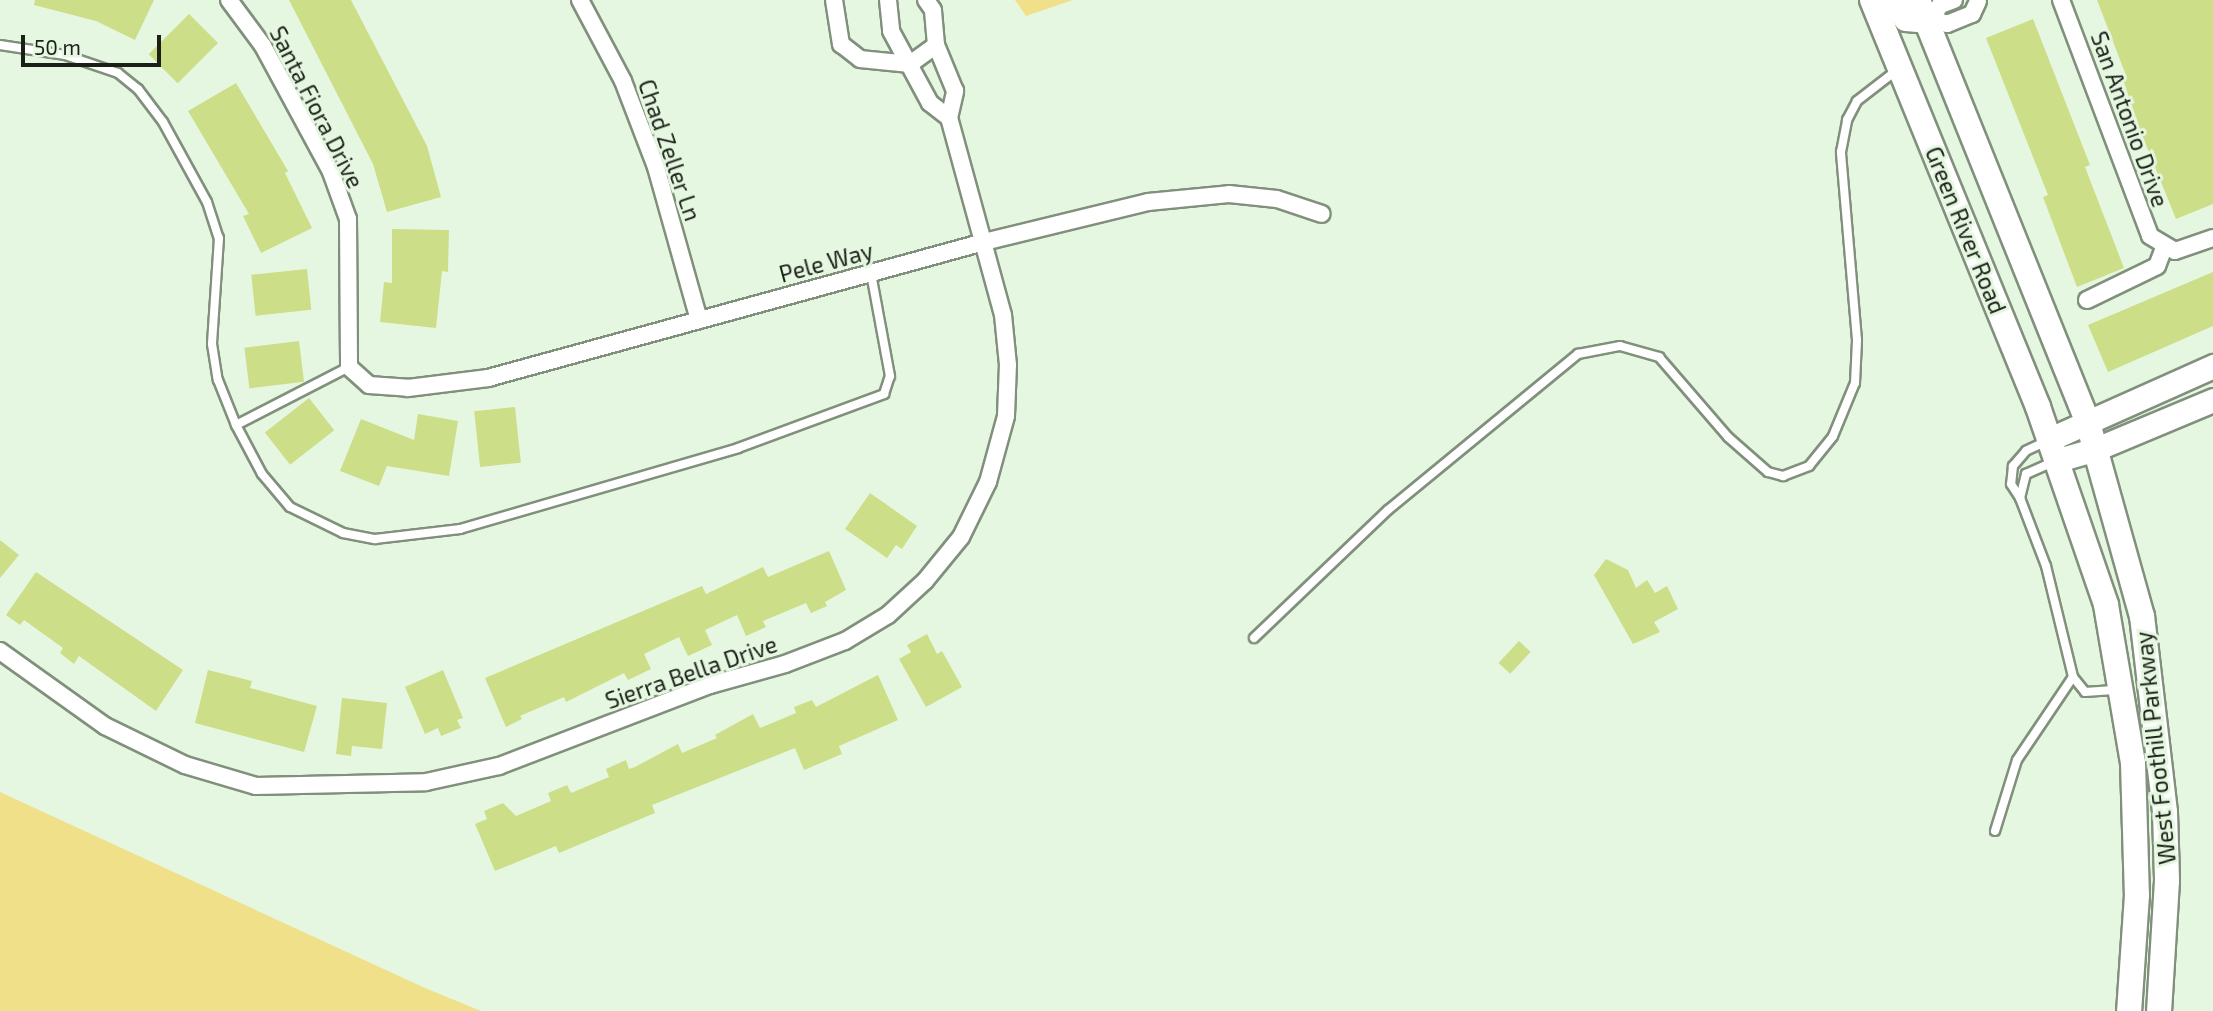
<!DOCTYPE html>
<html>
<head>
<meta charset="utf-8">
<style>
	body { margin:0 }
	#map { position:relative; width:2213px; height:1011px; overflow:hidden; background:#e6f7e1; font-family:"Exo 2",sans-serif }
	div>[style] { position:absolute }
	.green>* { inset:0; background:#efe089 }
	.building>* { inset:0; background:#ccde88; transform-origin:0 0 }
	.roads { filter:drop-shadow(2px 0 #81907c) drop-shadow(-2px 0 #81907c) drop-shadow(0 2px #81907c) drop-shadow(0 -2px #81907c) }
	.lane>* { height:8px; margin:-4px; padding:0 4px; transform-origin:4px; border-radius:4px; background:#fff }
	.street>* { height:16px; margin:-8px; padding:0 8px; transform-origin:8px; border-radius:8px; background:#fff }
	.secondary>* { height:23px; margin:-11.5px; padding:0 11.5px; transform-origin:11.5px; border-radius:11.5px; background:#fff }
	.primary>* { height:24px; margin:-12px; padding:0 12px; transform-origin:12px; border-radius:12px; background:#fff }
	span { translate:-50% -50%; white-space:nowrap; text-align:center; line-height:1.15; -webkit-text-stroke:6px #e6f7e1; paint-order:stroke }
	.street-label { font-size:23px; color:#1a2018 }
	.scale { position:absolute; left:21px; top:35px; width:140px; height:32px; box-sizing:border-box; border:4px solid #1a2018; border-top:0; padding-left:9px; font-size:21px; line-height:24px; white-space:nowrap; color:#1a2018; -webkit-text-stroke:5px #e6f7e1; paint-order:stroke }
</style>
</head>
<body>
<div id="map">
	<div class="green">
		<div style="clip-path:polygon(1015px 0,1073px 0,1026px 16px)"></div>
		<div style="clip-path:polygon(0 792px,425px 988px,481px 1011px,0 1011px)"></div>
	</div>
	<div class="building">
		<div style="clip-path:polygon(35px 0,154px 0,135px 40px,96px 21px,34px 5px)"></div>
		<div style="clip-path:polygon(289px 0,351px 0,427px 146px,441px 197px,387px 212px,373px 164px)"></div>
		<div style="clip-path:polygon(2097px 0,2213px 0,2213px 204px,2176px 219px,2140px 130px,2123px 79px,2127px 78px)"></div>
		<div style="left:189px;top:14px;width:41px;height:57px;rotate:45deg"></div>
		<div style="clip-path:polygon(2033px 19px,2090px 165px,2085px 167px,2124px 268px,2077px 287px,2043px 197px,2048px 195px,1986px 38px)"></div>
		<div style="clip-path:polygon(236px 83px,288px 171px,285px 173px,312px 228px,261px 253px,243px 216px,249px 214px,188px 111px)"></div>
		<div style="clip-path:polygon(392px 229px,449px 230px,448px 272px,442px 271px,436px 328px,380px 322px,384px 282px,392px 283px)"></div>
		<div style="left:307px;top:269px;width:41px;height:56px;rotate:84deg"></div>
		<div style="clip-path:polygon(2213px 272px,2213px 326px,2108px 372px,2088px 325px)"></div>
		<div style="left:299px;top:341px;width:41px;height:55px;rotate:83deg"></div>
		<div style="left:309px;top:398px;width:41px;height:56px;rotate:52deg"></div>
		<div style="left:515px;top:407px;width:56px;height:41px;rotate:84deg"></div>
		<div style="clip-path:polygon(418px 414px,458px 421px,449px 476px,387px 466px,379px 486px,340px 471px,361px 419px,414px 440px)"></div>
		<div style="clip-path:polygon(870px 493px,917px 526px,902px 549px,896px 545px,887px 558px,845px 529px)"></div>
		<div style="clip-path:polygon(0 540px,19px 555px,0 578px)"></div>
		<div style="clip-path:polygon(829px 551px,846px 590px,825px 602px,827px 606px,811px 613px,806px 603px,763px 621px,766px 627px,746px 636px,737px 615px,705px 630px,712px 645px,688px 656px,679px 637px,644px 654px,651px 669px,628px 680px,624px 673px,566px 702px,564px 697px,520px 716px,522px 719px,506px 727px,485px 678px,702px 586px,706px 594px,763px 567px,768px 577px)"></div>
		<div style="clip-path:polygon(1606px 559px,1628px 570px,1636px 588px,1647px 580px,1655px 593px,1667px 586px,1678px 609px,1654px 622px,1660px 632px,1633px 644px,1594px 575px)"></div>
		<div style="clip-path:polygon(36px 572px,183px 670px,156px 711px,79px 656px,74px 664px,60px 653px,63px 648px,24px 620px,20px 625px,6px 615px)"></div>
		<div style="clip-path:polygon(927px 634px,937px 654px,942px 651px,962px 687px,926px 707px,899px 659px,911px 652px,907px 645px)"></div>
		<div style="left:1519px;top:641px;width:16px;height:30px;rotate:43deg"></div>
		<div style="clip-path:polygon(208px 670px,252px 681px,250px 688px,317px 706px,304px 752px,195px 723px)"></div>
		<div style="clip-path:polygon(443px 670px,463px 718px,457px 720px,461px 728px,441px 736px,438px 728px,425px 734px,405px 687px)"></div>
		<div style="clip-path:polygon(878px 675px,898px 720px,839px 746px,842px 754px,804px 770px,795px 748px,652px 805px,655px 813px,559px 853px,556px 846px,495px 871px,475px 824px,487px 819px,484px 811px,503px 803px,516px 816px,551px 801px,548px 793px,567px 785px,571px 793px,609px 777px,606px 769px,626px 760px,629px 769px,635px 767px,678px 744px,682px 753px,717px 738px,715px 735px,753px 714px,760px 728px,796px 713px,794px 707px,812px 700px,816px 707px)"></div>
		<div style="clip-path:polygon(342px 698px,387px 703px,382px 749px,352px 746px,351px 756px,336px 754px)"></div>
	</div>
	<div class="roads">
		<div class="lane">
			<div style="left:0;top:45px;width:66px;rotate:8.7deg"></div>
			<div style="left:65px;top:55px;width:56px;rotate:18.8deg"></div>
			<div style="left:118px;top:73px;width:26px;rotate:39deg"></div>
			<div style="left:138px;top:89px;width:41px;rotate:52.9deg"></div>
			<div style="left:163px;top:122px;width:91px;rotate:61.2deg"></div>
			<div style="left:207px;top:202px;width:38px;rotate:72deg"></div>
			<div style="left:219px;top:238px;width:106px;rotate:93.8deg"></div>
			<div style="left:212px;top:344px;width:36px;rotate:81deg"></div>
			<div style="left:218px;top:380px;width:48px;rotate:68.2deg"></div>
			<div style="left:236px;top:425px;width:55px;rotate:62deg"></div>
			<div style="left:262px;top:474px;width:43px;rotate:49.7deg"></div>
			<div style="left:290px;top:507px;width:59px;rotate:26.1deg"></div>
			<div style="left:343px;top:533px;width:33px;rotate:11deg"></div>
			<div style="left:375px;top:539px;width:86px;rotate:-6.7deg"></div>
			<div style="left:460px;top:529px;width:290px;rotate:-16.2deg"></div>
			<div style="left:738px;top:448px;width:156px;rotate:-20.3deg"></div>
			<div style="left:884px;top:394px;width:19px;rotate:-72deg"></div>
			<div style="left:890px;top:376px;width:105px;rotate:-100.5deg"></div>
			<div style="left:236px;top:425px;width:127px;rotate:-27.2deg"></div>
			<div style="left:2047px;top:441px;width:23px;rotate:155deg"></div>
			<div style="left:2026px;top:451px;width:20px;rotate:131deg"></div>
			<div style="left:2013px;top:466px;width:18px;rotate:96deg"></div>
			<div style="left:2011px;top:484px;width:17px;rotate:57deg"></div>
			<div style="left:2020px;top:498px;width:25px;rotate:-76deg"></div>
			<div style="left:2026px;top:474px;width:32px;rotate:-24deg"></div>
			<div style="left:2020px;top:498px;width:73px;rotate:69.1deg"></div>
			<div style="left:2046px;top:566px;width:114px;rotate:76.3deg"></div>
			<div style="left:1254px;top:638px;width:185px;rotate:-43.7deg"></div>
			<div style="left:1388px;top:510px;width:246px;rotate:-39.4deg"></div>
			<div style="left:1578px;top:354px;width:43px;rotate:-10.8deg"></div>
			<div style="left:1620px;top:346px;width:41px;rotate:15.8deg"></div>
			<div style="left:1659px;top:357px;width:106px;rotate:49.2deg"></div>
			<div style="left:1728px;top:437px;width:53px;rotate:41.2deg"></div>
			<div style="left:1768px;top:472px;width:16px;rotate:15deg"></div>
			<div style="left:1783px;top:476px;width:28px;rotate:-21deg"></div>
			<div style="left:1809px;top:466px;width:38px;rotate:-51deg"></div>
			<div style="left:1833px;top:436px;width:57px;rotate:-67.5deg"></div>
			<div style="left:1855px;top:383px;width:43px;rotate:-87.3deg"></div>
			<div style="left:1857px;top:340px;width:189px;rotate:-94.9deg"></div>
			<div style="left:1841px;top:152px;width:33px;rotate:-79deg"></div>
			<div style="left:1847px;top:120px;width:21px;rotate:-62deg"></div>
			<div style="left:1857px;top:101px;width:51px;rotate:-37.8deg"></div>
			<div style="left:1995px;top:831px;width:74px;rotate:-72.8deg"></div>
			<div style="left:2017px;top:760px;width:100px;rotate:-56deg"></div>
			<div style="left:2073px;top:677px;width:19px;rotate:51deg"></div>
			<div style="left:2085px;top:692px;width:32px;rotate:-4deg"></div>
		</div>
		<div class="street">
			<div style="left:229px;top:0;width:57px;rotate:53.5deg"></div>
			<div style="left:263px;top:46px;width:143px;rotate:61.6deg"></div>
			<div style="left:331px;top:172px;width:50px;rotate:70.1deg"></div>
			<div style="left:348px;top:219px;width:148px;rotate:89.6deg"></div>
			<div style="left:349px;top:367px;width:27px;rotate:42deg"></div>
			<div style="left:369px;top:385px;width:39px;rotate:4deg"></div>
			<div style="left:408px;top:388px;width:81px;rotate:-7.1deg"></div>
			<div style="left:488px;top:378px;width:514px;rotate:-15.33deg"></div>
			<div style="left:984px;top:242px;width:169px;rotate:-13.7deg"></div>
			<div style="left:1148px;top:202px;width:81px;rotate:-5.6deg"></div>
			<div style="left:1229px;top:194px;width:48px;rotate:5.9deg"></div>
			<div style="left:1277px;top:199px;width:47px;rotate:18.4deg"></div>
			<div style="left:580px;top:0;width:92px;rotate:62deg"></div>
			<div style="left:623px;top:81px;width:92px;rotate:69deg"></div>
			<div style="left:656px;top:167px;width:159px;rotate:74.3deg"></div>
			<div style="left:834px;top:0;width:45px;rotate:81deg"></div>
			<div style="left:841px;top:44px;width:24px;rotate:38deg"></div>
			<div style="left:860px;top:59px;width:50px;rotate:5.7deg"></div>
			<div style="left:910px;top:64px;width:32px;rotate:-36deg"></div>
			<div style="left:888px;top:0;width:31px;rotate:84deg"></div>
			<div style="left:891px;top:31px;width:82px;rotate:61.6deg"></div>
			<div style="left:930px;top:103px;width:24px;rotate:38deg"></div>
			<div style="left:1954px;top:0;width:15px;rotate:160deg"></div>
			<div style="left:1940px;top:5px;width:16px;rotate:120deg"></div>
			<div style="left:1932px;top:19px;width:16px;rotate:18deg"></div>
			<div style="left:1947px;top:24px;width:27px;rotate:-22deg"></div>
			<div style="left:1972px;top:14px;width:14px;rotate:-65deg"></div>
			<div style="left:2061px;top:0;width:252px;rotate:69.3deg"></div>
			<div style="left:2150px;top:236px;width:29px;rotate:31deg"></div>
			<div style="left:2175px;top:251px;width:40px;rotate:-18.9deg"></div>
			<div style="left:2087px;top:300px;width:78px;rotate:-25.9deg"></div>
			<div style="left:2157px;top:266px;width:19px;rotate:-69deg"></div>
			<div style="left:0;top:651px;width:129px;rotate:35.5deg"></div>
			<div style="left:105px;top:726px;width:89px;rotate:26deg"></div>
			<div style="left:185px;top:765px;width:74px;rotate:16.5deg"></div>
			<div style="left:256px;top:786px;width:170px;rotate:-1.3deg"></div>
			<div style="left:426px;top:782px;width:75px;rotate:-12.4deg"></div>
			<div style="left:499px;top:766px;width:226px;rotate:-21deg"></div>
			<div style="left:710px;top:685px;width:78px;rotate:-15.6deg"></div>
			<div style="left:785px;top:664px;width:64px;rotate:-21deg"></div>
			<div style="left:845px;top:641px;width:50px;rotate:-31.2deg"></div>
			<div style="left:888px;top:615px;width:50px;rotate:-42.6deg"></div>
			<div style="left:925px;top:581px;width:57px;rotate:-50.7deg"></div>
			<div style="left:961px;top:537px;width:61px;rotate:-63.9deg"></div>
			<div style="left:988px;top:482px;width:68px;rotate:-74.7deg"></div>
			<div style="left:1006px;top:416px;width:51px;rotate:-87.8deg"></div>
			<div style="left:1008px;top:365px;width:50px;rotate:-95.7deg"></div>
			<div style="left:1003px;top:315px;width:204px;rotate:-105.3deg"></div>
			<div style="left:949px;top:118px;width:28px;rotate:-77deg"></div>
			<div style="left:955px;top:91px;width:50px;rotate:-112.4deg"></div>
			<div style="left:936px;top:45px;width:35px;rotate:-95deg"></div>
			<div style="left:933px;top:10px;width:12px;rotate:-125deg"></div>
		</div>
		<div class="secondary">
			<div style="left:2050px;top:439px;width:179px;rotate:-24.1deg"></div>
			<div style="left:2058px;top:460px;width:40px;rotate:-16deg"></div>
			<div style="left:2096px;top:449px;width:127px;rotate:-22.7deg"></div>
		</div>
		<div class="primary">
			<div style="left:1872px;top:0;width:440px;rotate:67.8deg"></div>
			<div style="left:2038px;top:407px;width:209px;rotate:71deg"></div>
			<div style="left:2106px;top:605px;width:160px;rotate:80.3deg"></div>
			<div style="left:2133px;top:763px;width:132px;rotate:88.3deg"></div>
			<div style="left:2137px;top:895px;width:116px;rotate:93.9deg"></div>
			<div style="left:1894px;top:0;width:22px;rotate:58deg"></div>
			<div style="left:1906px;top:19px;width:21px;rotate:5deg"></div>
			<div style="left:1918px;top:0;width:456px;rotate:68.1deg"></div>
			<div style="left:2088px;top:423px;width:200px;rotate:74.4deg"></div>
			<div style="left:2142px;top:616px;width:197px;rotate:83.3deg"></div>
			<div style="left:2165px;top:812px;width:69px;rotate:88.3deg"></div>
			<div style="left:2167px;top:881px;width:130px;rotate:93.5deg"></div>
		</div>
	</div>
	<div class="street-label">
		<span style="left:317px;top:107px;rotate:63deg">Santa Fiora Drive</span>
		<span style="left:2130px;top:119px;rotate:70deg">San Antonio Drive</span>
		<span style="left:670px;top:150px;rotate:71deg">Chad Zeller Ln</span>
		<span style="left:1966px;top:230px;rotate:68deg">Green River Road</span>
		<span style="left:826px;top:262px;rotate:-15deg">Pele Way</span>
		<span style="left:691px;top:672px;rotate:-19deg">Sierra Bella Drive</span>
		<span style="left:2155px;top:748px;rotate:-96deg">West Foothill Parkway</span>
	</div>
	<div class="scale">50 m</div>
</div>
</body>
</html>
